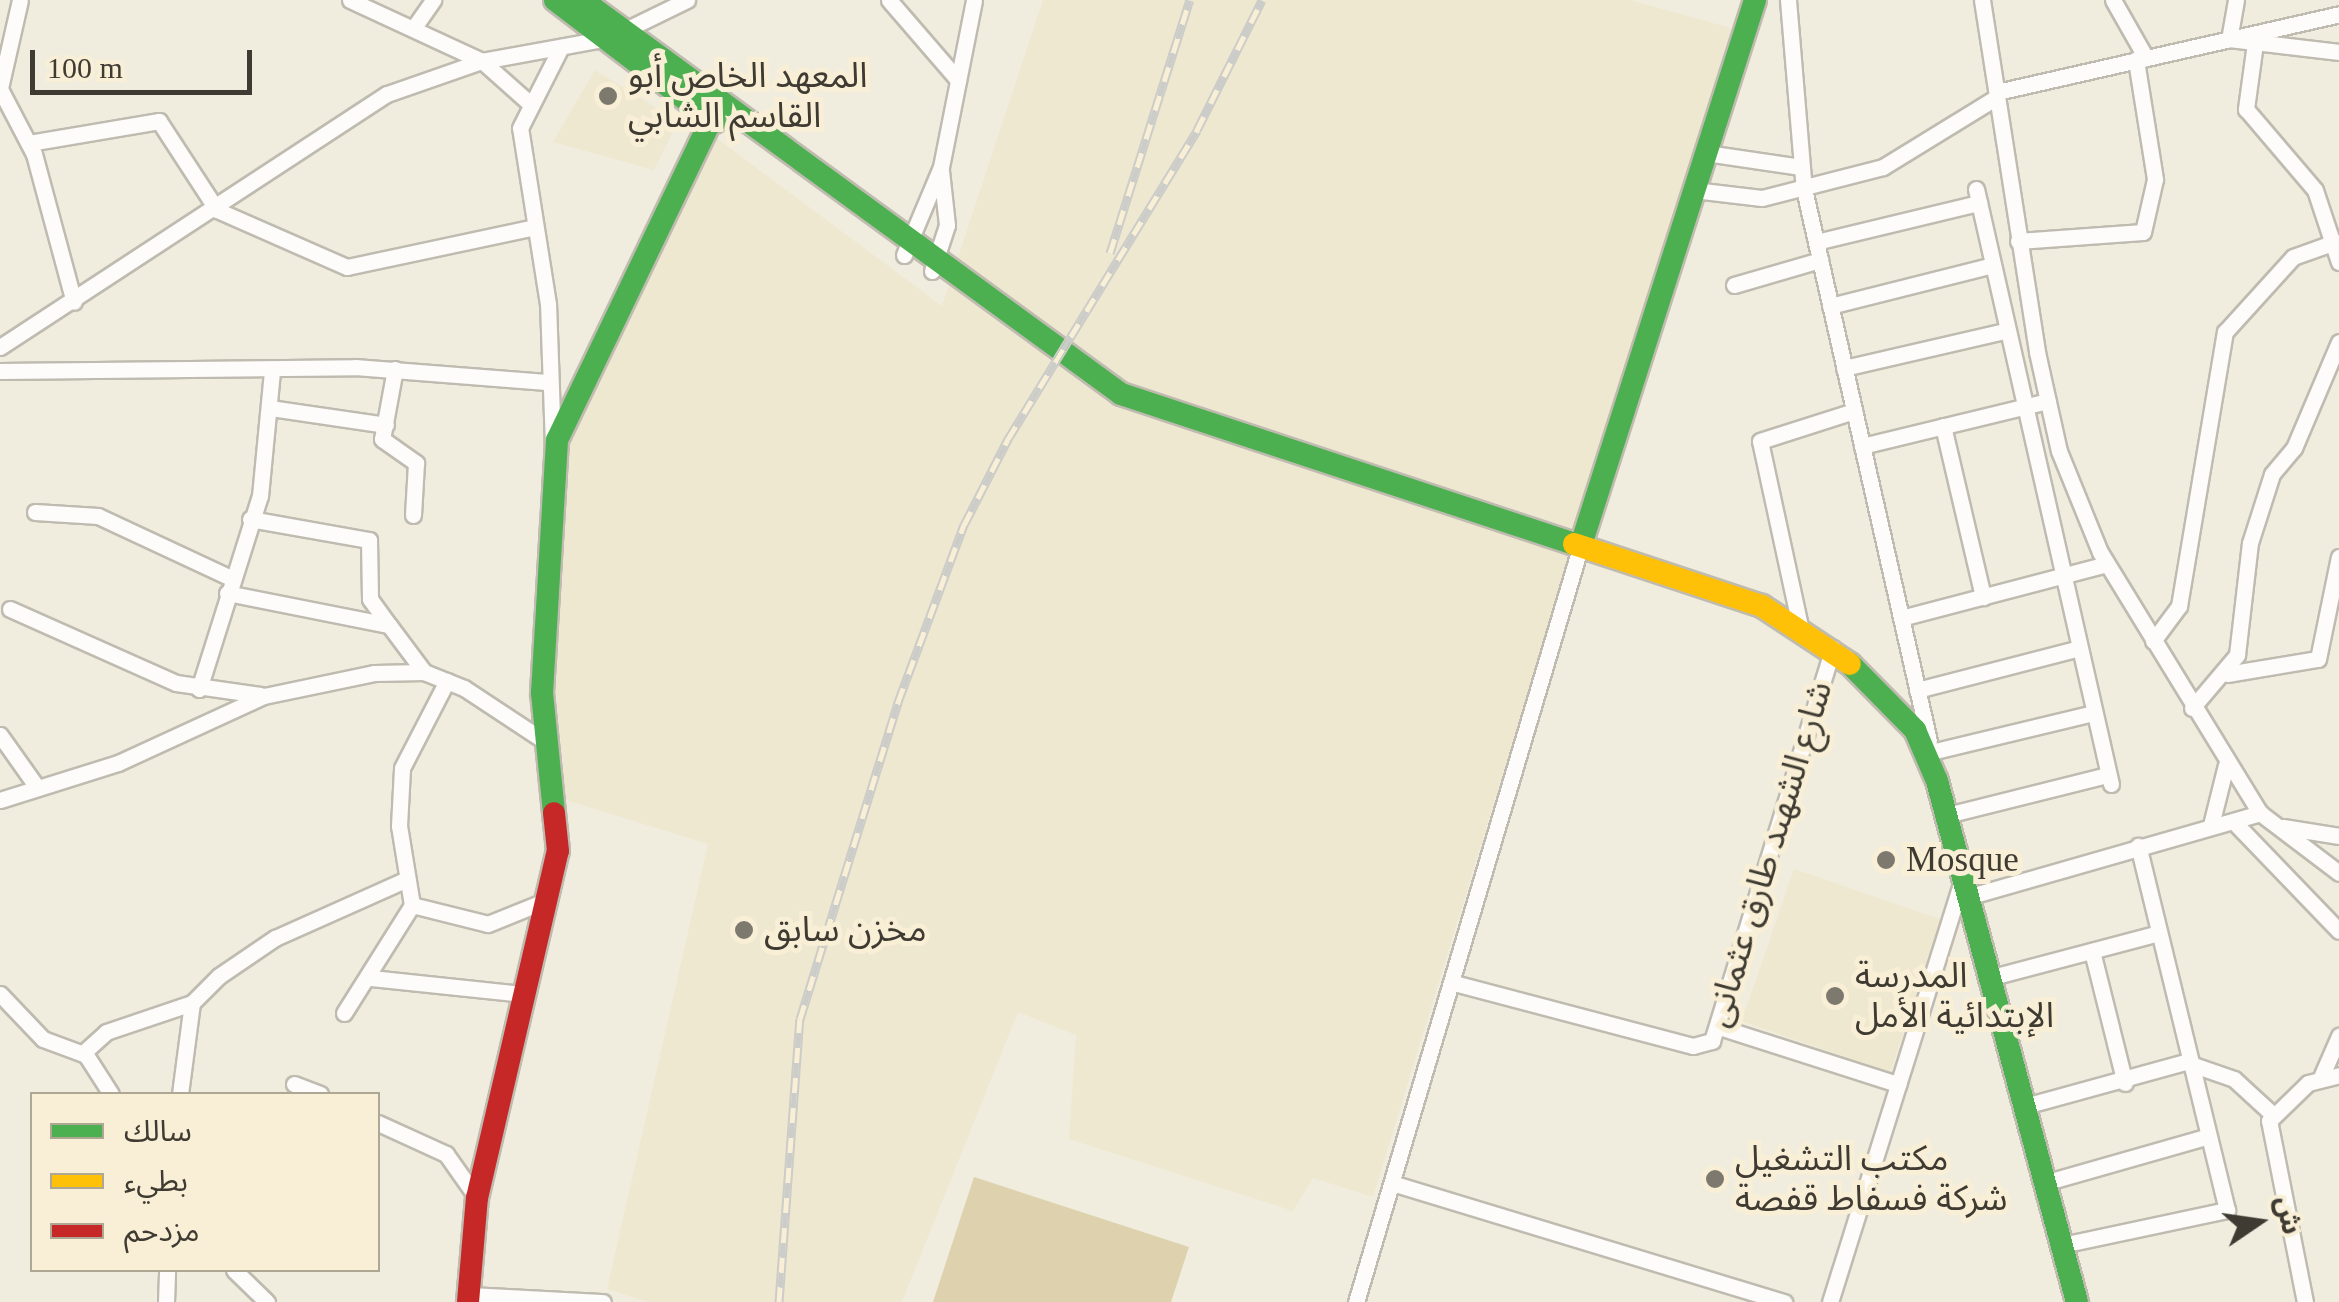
<!DOCTYPE html>
<html>
<head>
<meta charset="utf-8">
<style>
	body { margin:0 }
	#map { position:relative; width:2339px; height:1302px; overflow:hidden; background:#f0ecde; font-family:"Times New Roman","Noto Sans Arabic",serif }
	div>[style] { position:absolute }
	.built>* { inset:0; background:#efe8d0; transform-origin:0 0 }
	.green>* { inset:0; background:#ded2ae }
	.roads { filter:drop-shadow(2px 0 #bfbbb0) drop-shadow(-2px 0 #bfbbb0) drop-shadow(0 2px #bfbbb0) drop-shadow(0 -2px #bfbbb0) }
	.street>* { height:15px; margin:-7.5px; padding:0 7.5px; transform-origin:7.5px; border-radius:7.5px; background:#fdfcfa }
	.fast>* { height:22px; margin:-11px; padding:0 11px; transform-origin:11px; border-radius:11px; background:#4caf50 }
	.slow>* { height:22px; margin:-11px; padding:0 11px; transform-origin:11px; border-radius:11px; background:#ffc107 }
	.jam>* { height:22px; margin:-11px; padding:0 11px; transform-origin:11px; border-radius:11px; background:#c62828 }
	.rail>* { height:9px; margin-top:-4.5px; transform-origin:0; background:repeating-linear-gradient(90deg,#f8efd6 0 15px,#ccccc8 0 30px); box-sizing:border-box; border-block:2px solid #ccccc8 }
	.dots>* { width:28px; height:28px; translate:-50% -50%; box-sizing:border-box; border:5px solid #f8efd6; border-radius:50% }
	span { translate:-50% -50%; white-space:nowrap; text-align:center; line-height:1.15; -webkit-text-stroke:10px #f8efd6; paint-order:stroke }
	.poi-label { font-size:35px; color:#3f3b32 }
	.left { translate:0 -50%; text-align:left }
	.street-label { font-size:35px; color:#3f3b32 }
	.legend { position:absolute; left:30px; top:1092px; width:350px; height:180px; box-sizing:border-box; background:#f8efd6; border:2px solid #aea794; margin:0; padding:12px 18px; list-style:none; font-size:30px; color:#3f3b32 }
	.legend li { display:flex; align-items:center; gap:20px; height:50px }
	.legend b { width:50px; border:2px solid #aea794 }
	.north { position:absolute; left:2209px; top:1172px; width:100px; height:100px; -webkit-text-stroke:8px #f8efd6; paint-order:stroke; rotate:77deg; font-size:28px; font-weight:700; line-height:40px; text-align:center; color:#3f3b32 }
	.north::after { content:''; display:block; margin:auto; width:35px; height:45px; background:#3f3b32; clip-path:polygon(50% 0,100% 100%,50% 72%,0 100%) }
	.scale { position:absolute; left:30px; top:50px; width:222px; height:45px; box-sizing:border-box; border:5px solid #3f3b32; border-top:0; padding-left:12px; font-size:30px; line-height:35px; white-space:nowrap; color:#3f3b32; -webkit-text-stroke:8px #f8efd6; paint-order:stroke }
</style>
</head>
<body>
<div id="map">
	<div class="built">
		<div style="clip-path:polygon(1043px 0,1630px 0,1731px 28px,1373px 1197px,1313px 1178px,1293px 1211px,1069px 1139px,1076px 1035px,1018px 1012px,902px 1302px,648px 1302px,607px 1289px,708px 844px,566px 800px,547px 593px,563px 459px,715px 137px,942px 306px)"></div>
		<div style="clip-path:polygon(595px 70px,678px 121px,654px 170px,553px 142px)"></div>
		<div style="left:1794px;top:869px;width:157px;height:161px;rotate:19deg"></div>
	</div>
	<div class="green">
		<div style="clip-path:polygon(974px 1177px,1189px 1247px,1171px 1302px,933px 1302px)"></div>
	</div>
	<div class="roads">
		<div class="street">
			<div style="left:350px;top:0;width:145px;rotate:24.8deg"></div>
			<div style="left:482px;top:61px;width:60px;rotate:41.6deg"></div>
			<div style="left:889px;top:0;width:106px;rotate:49.2deg"></div>
			<div style="left:1788px;top:0;width:190px;rotate:85.2deg"></div>
			<div style="left:1804px;top:189px;width:566px;rotate:77.24deg"></div>
			<div style="left:1982px;top:0;width:356px;rotate:81.1deg"></div>
			<div style="left:2037px;top:352px;width:101px;rotate:77.5deg"></div>
			<div style="left:2059px;top:451px;width:109px;rotate:67.9deg"></div>
			<div style="left:2100px;top:552px;width:306px;rotate:58.5deg"></div>
			<div style="left:2260px;top:813px;width:99px;rotate:37.2deg"></div>
			<div style="left:2113px;top:0;width:67px;rotate:60.4deg"></div>
			<div style="left:2236px;top:0;width:40px;rotate:100deg"></div>
			<div style="left:2229px;top:39px;width:111px;rotate:6.7deg"></div>
			<div style="left:415px;top:26px;width:32px;rotate:-55deg"></div>
			<div style="left:2255px;top:43px;width:67px;rotate:97.8deg"></div>
			<div style="left:2246px;top:109px;width:106px;rotate:49.6deg"></div>
			<div style="left:2315px;top:190px;width:76px;rotate:71.6deg"></div>
			<div style="left:0;top:88px;width:90px;rotate:-77.2deg"></div>
			<div style="left:0;top:89px;width:73px;rotate:62.4deg"></div>
			<div style="left:34px;top:154px;width:153px;rotate:74.9deg"></div>
			<div style="left:1997px;top:92px;width:351px;rotate:-12.8deg"></div>
			<div style="left:29px;top:143px;width:132px;rotate:-9.6deg"></div>
			<div style="left:159px;top:121px;width:106px;rotate:56.9deg"></div>
			<div style="left:217px;top:210px;width:142px;rotate:23.7deg"></div>
			<div style="left:347px;top:267px;width:188px;rotate:-12deg"></div>
			<div style="left:1706px;top:153px;width:96px;rotate:8.4deg"></div>
			<div style="left:1976px;top:189px;width:610px;rotate:77.22deg"></div>
			<div style="left:1694px;top:190px;width:68px;rotate:6.7deg"></div>
			<div style="left:1762px;top:198px;width:125px;rotate:-14.4deg"></div>
			<div style="left:1883px;top:167px;width:134px;rotate:-31.6deg"></div>
			<div style="left:2018px;top:241px;width:125px;rotate:-4.1deg"></div>
			<div style="left:2143px;top:232px;width:54px;rotate:-77.2deg"></div>
			<div style="left:2155px;top:179px;width:121px;rotate:-99.1deg"></div>
			<div style="left:1816px;top:242px;width:168px;rotate:-13.5deg"></div>
			<div style="left:904px;top:255px;width:95px;rotate:-67.2deg"></div>
			<div style="left:941px;top:167px;width:170px;rotate:-78.8deg"></div>
			<div style="left:932px;top:271px;width:48px;rotate:-71.9deg"></div>
			<div style="left:947px;top:225px;width:54px;rotate:-96.3deg"></div>
			<div style="left:1734px;top:285px;width:90px;rotate:-16.2deg"></div>
			<div style="left:1830px;top:306px;width:168px;rotate:-14.1deg"></div>
			<div style="left:0;top:347px;width:462px;rotate:-33.2deg"></div>
			<div style="left:387px;top:94px;width:101px;rotate:-19.2deg"></div>
			<div style="left:482px;top:61px;width:129px;rotate:-10.3deg"></div>
			<div style="left:609px;top:38px;width:87px;rotate:-26deg"></div>
			<div style="left:1844px;top:368px;width:168px;rotate:-13deg"></div>
			<div style="left:395px;top:369px;width:71px;rotate:100.5deg"></div>
			<div style="left:382px;top:439px;width:42px;rotate:35.2deg"></div>
			<div style="left:416px;top:463px;width:52px;rotate:93.3deg"></div>
			<div style="left:0;top:371px;width:356px;rotate:-0.6deg"></div>
			<div style="left:356px;top:367px;width:193px;rotate:4.5deg"></div>
			<div style="left:270px;top:408px;width:117px;rotate:8.3deg"></div>
			<div style="left:1943px;top:426px;width:176px;rotate:76.8deg"></div>
			<div style="left:553px;top:446px;width:142px;rotate:-92deg"></div>
			<div style="left:548px;top:304px;width:178px;rotate:-99deg"></div>
			<div style="left:520px;top:128px;width:91px;rotate:-63.2deg"></div>
			<div style="left:1862px;top:446px;width:191px;rotate:-13.6deg"></div>
			<div style="left:35px;top:512px;width:63px;rotate:3.6deg"></div>
			<div style="left:98px;top:516px;width:149px;rotate:25deg"></div>
			<div style="left:250px;top:519px;width:121px;rotate:10deg"></div>
			<div style="left:369px;top:540px;width:59px;rotate:89deg"></div>
			<div style="left:370px;top:599px;width:32px;rotate:54deg"></div>
			<div style="left:227px;top:593px;width:165px;rotate:11.2deg"></div>
			<div style="left:389px;top:625px;width:59px;rotate:53.3deg"></div>
			<div style="left:10px;top:609px;width:182px;rotate:24deg"></div>
			<div style="left:176px;top:683px;width:85px;rotate:8.1deg"></div>
			<div style="left:1901px;top:618px;width:213px;rotate:-14.7deg"></div>
			<div style="left:1800px;top:626px;width:189px;rotate:-102.2deg"></div>
			<div style="left:1760px;top:441px;width:99px;rotate:-17.7deg"></div>
			<div style="left:2153px;top:641px;width:44px;rotate:-53.4deg"></div>
			<div style="left:2179px;top:606px;width:278px;rotate:-80.5deg"></div>
			<div style="left:2225px;top:332px;width:101px;rotate:-47.8deg"></div>
			<div style="left:2293px;top:257px;width:45px;rotate:-19.7deg"></div>
			<div style="left:2227px;top:674px;width:92px;rotate:-9.4deg"></div>
			<div style="left:2318px;top:659px;width:104px;rotate:-78.4deg"></div>
			<div style="left:199px;top:689px;width:202px;rotate:-72.5deg"></div>
			<div style="left:260px;top:496px;width:125px;rotate:-84.5deg"></div>
			<div style="left:1917px;top:690px;width:164px;rotate:-14.5deg"></div>
			<div style="left:2192px;top:708px;width:70px;rotate:-49.7deg"></div>
			<div style="left:2237px;top:655px;width:113px;rotate:-83.4deg"></div>
			<div style="left:2250px;top:543px;width:72px;rotate:-72.3deg"></div>
			<div style="left:2272px;top:474px;width:34px;rotate:-50deg"></div>
			<div style="left:2294px;top:448px;width:115px;rotate:-67deg"></div>
			<div style="left:0;top:735px;width:59px;rotate:54.7deg"></div>
			<div style="left:1931px;top:752px;width:167px;rotate:-13.5deg"></div>
			<div style="left:0;top:800px;width:124px;rotate:-17.4deg"></div>
			<div style="left:118px;top:763px;width:161px;rotate:-24.7deg"></div>
			<div style="left:264px;top:696px;width:112px;rotate:-11.8deg"></div>
			<div style="left:374px;top:673px;width:50px;rotate:-1.1deg"></div>
			<div style="left:424px;top:672px;width:43px;rotate:21.8deg"></div>
			<div style="left:464px;top:688px;width:98px;rotate:33.4deg"></div>
			<div style="left:1947px;top:815px;width:166px;rotate:-14deg"></div>
			<div style="left:2234px;top:822px;width:151px;rotate:46.1deg"></div>
			<div style="left:2211px;top:825px;width:62px;rotate:-76deg"></div>
			<div style="left:2283px;top:827px;width:57px;rotate:9.1deg"></div>
			<div style="left:1971px;top:896px;width:301px;rotate:-16deg"></div>
			<div style="left:412px;top:905px;width:80px;rotate:-99.3deg"></div>
			<div style="left:399px;top:826px;width:58px;rotate:-87deg"></div>
			<div style="left:402px;top:768px;width:98px;rotate:-62.7deg"></div>
			<div style="left:412px;top:905px;width:78px;rotate:14deg"></div>
			<div style="left:488px;top:924px;width:64px;rotate:-22.1deg"></div>
			<div style="left:2092px;top:951px;width:136px;rotate:76deg"></div>
			<div style="left:1992px;top:977px;width:172px;rotate:-14.8deg"></div>
			<div style="left:371px;top:978px;width:154px;rotate:6deg"></div>
			<div style="left:1454px;top:983px;width:247px;rotate:14.8deg"></div>
			<div style="left:1693px;top:1046px;width:20px;rotate:-15deg"></div>
			<div style="left:1712px;top:1041px;width:411px;rotate:-72.9deg"></div>
			<div style="left:0;top:994px;width:62px;rotate:46.3deg"></div>
			<div style="left:43px;top:1039px;width:46px;rotate:20.4deg"></div>
			<div style="left:86px;top:1055px;width:46px;rotate:57.3deg"></div>
			<div style="left:344px;top:1013px;width:128px;rotate:-57.8deg"></div>
			<div style="left:1722px;top:1028px;width:185px;rotate:17.7deg"></div>
			<div style="left:83px;top:1053px;width:31px;rotate:-42deg"></div>
			<div style="left:106px;top:1032px;width:91px;rotate:-18.6deg"></div>
			<div style="left:2322px;top:1075px;width:43px;rotate:-66.4deg"></div>
			<div style="left:294px;top:1084px;width:28px;rotate:21deg"></div>
			<div style="left:180px;top:1094px;width:92px;rotate:-82.5deg"></div>
			<div style="left:192px;top:1003px;width:38px;rotate:-45deg"></div>
			<div style="left:219px;top:976px;width:68px;rotate:-34.2deg"></div>
			<div style="left:275px;top:938px;width:145px;rotate:-24.1deg"></div>
			<div style="left:2025px;top:1106px;width:166px;rotate:-15.4deg"></div>
			<div style="left:2185px;top:1062px;width:52px;rotate:19.1deg"></div>
			<div style="left:2234px;top:1079px;width:50px;rotate:42.6deg"></div>
			<div style="left:378px;top:1123px;width:75px;rotate:24.5deg"></div>
			<div style="left:446px;top:1154px;width:54px;rotate:54.8deg"></div>
			<div style="left:1392px;top:1183px;width:410px;rotate:16.9deg"></div>
			<div style="left:2044px;top:1183px;width:167px;rotate:-15.9deg"></div>
			<div style="left:2062px;top:1245px;width:169px;rotate:-12deg"></div>
			<div style="left:2227px;top:1210px;width:375px;rotate:-103.7deg"></div>
			<div style="left:234px;top:1270px;width:46px;rotate:44.1deg"></div>
			<div style="left:468px;top:1295px;width:135px;rotate:3deg"></div>
			<div style="left:166px;top:1302px;width:32px;rotate:-88deg"></div>
			<div style="left:1356px;top:1302px;width:790px;rotate:-73.45deg"></div>
			<div style="left:1830px;top:1302px;width:442px;rotate:-72.6deg"></div>
			<div style="left:2305px;top:1302px;width:185px;rotate:-101.2deg"></div>
			<div style="left:2269px;top:1121px;width:54px;rotate:-44.3deg"></div>
			<div style="left:2308px;top:1083px;width:32px;rotate:-14deg"></div>
		</div>
		<div class="fast">
			<div style="left:555px;top:0;width:201px;rotate:37.3deg"></div>
			<div style="left:582px;top:0;width:668px;rotate:36.17deg"></div>
			<div style="left:1121px;top:394px;width:477px;rotate:18.3deg"></div>
			<div style="left:1581px;top:545px;width:572px;rotate:-72.29deg"></div>
			<div style="left:1850px;top:664px;width:93px;rotate:45.4deg"></div>
			<div style="left:1915px;top:730px;width:56px;rotate:66.7deg"></div>
			<div style="left:1937px;top:781px;width:539px;rotate:74.96deg"></div>
			<div style="left:554px;top:813px;width:121px;rotate:-95.7deg"></div>
			<div style="left:542px;top:693px;width:253px;rotate:-86.6deg"></div>
			<div style="left:557px;top:440px;width:372px;rotate:-64.3deg"></div>
		</div>
		<div class="slow">
			<div style="left:1574px;top:544px;width:198px;rotate:18.3deg"></div>
			<div style="left:1762px;top:606px;width:105px;rotate:33.4deg"></div>
		</div>
		<div class="jam">
			<div style="left:468px;top:1302px;width:104px;rotate:-85.1deg"></div>
			<div style="left:477px;top:1198px;width:356px;rotate:-76.9deg"></div>
			<div style="left:558px;top:851px;width:38px;rotate:-96deg"></div>
		</div>
	</div>
	<div class="rail">
		<div style="left:1110px;top:253px;width:265px;rotate:-72.5deg"></div>
		<div style="left:779px;top:1302px;width:284px;rotate:-85.8deg"></div>
		<div style="left:800px;top:1019px;width:332px;rotate:-72.8deg"></div>
		<div style="left:898px;top:702px;width:189px;rotate:-69.6deg"></div>
		<div style="left:964px;top:525px;width:97px;rotate:-62.9deg"></div>
		<div style="left:1008px;top:439px;width:362px;rotate:-58.5deg"></div>
		<div style="left:1197px;top:130px;width:145px;rotate:-63.4deg"></div>
	</div>
	<div class="dots">
		<div style="left:608px;top:96px;background:#7d796e"></div>
		<div style="left:1886px;top:860px;background:#7d796e"></div>
		<div style="left:744px;top:930px;background:#7d796e"></div>
		<div style="left:1835px;top:996px;background:#7d796e"></div>
		<div style="left:1715px;top:1179px;background:#7d796e"></div>
	</div>
	<div class="poi-label">
		<span class="left" style="left:628px;top:96px">المعهد الخاص أبو<br>القاسم الشابي</span>
		<span class="left" style="left:1906px;top:860px">Mosque</span>
		<span class="left" style="left:764px;top:930px">مخزن سابق</span>
		<span class="left" style="left:1855px;top:996px">المدرسة<br>الإبتدائية الأمل</span>
		<span class="left" style="left:1735px;top:1179px">مكتب التشغيل<br>شركة فسفاط قفصة</span>
	</div>
	<div class="street-label">
		<span style="left:1769px;top:854px;rotate:-73deg">شارع الشهىد طارق عثمانى</span>
	</div>
	<ul class="legend">
	<li><b style="height:12px;background:#4caf50"></b>سالك</li>
	<li><b style="height:12px;background:#ffc107"></b>بطيء</li>
	<li><b style="height:12px;background:#c62828"></b>مزدحم</li>
	</ul>
	<div class="north">ش</div>
	<div class="scale">100 m</div>
</div>
</body>
</html>
